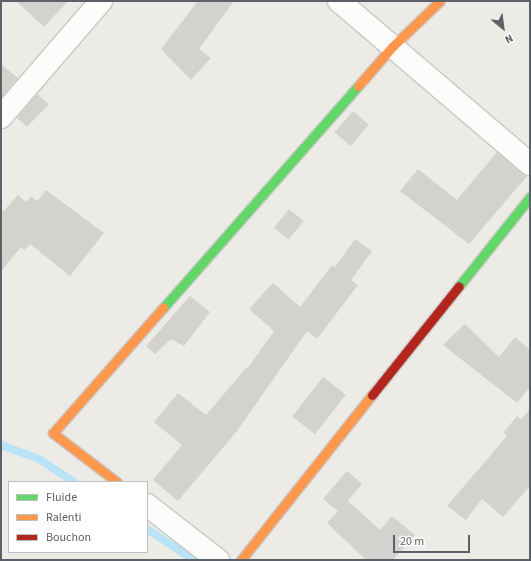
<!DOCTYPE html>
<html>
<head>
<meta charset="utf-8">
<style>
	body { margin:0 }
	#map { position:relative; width:531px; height:561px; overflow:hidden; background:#edebe6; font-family:"Source Sans 3",sans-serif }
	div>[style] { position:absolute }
	.stream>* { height:8px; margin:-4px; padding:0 4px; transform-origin:4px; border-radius:4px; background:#bae3f8 }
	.building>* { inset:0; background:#d3d2cf; transform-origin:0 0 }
	.roads { filter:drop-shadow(1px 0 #c9c9c9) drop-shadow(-1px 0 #c9c9c9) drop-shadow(0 1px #c9c9c9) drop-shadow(0 -1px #c9c9c9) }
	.street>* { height:22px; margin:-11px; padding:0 11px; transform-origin:11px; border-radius:11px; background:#fcfcfb }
	.fast>* { height:9px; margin:-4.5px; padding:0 4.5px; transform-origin:4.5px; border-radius:4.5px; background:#63d668 }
	.slow>* { height:9px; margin:-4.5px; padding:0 4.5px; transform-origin:4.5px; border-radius:4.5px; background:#ff974d }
	.jam>* { height:9px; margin:-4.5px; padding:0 4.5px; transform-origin:4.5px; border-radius:4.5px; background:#b3261e }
	span { translate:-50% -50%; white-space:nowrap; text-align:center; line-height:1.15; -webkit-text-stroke:4px #fff; paint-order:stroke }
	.frame { position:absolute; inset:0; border:2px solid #5b6166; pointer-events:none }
	.legend { position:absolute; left:8px; top:481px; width:140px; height:72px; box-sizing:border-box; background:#fff; border:1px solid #bdc0c2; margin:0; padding:5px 7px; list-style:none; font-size:12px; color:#5b6166 }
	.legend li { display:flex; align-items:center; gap:8px; height:20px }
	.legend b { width:20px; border:1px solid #bdc0c2 }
	.north { position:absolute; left:483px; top:8px; width:40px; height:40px; -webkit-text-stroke:3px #fff; paint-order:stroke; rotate:151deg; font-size:11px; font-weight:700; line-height:16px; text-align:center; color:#5b6166 }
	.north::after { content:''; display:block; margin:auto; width:14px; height:18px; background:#5b6166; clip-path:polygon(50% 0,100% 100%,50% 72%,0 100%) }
	.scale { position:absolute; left:393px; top:535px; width:77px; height:18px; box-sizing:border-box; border:2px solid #5b6166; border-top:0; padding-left:5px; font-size:12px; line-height:14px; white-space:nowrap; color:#5b6166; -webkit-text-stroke:3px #fff; paint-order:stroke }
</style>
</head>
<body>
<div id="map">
	<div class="stream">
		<div style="left:1px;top:445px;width:40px;rotate:20.2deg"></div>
		<div style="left:39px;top:459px;width:42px;rotate:33.3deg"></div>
		<div style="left:147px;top:529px;width:56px;rotate:33.4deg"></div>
	</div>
	<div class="building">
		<div style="clip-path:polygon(16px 1px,68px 1px,44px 27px)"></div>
		<div style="clip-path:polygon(198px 1px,234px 1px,199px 49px,211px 58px,191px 80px,161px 49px)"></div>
		<div style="clip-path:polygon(1px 64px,18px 78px,1px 98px)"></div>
		<div style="clip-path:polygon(37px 94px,49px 104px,27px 127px,17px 118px)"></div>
		<div style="left:353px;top:111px;width:21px;height:28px;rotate:41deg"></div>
		<div style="clip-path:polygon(497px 152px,527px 176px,469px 244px,400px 191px,418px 169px,457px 200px)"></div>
		<div style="clip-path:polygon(46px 190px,104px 233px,70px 276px,30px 244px,24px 250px,21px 247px,1px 271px,1px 214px,18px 195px,26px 202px,31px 196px,37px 201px)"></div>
		<div style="left:289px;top:209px;width:19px;height:24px;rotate:39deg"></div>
		<div style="clip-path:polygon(355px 239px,372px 251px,351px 280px,358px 285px,317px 339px,307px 331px,237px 431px,178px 501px,153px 480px,182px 445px,154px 422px,178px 393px,206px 415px,246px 368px,247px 369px,274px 331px,249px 309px,273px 283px,300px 307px,332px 265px,335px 267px)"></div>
		<div style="clip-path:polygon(190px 296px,210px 312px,184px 346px,171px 339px,155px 354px,146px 346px)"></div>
		<div style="clip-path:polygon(465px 324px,499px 357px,515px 337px,530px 350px,530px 387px,517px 403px,443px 345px)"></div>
		<div style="left:323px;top:377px;width:29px;height:50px;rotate:38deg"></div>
		<div style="clip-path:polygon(530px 409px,530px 486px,503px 517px,482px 499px,466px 520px,447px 506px,507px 436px,503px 433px,517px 416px,521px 419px)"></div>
		<div style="clip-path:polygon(347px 471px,362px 484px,346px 503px,348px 501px,380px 530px,392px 516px,415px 535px,393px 560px,366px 560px,327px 523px,338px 511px,323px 499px)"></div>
	</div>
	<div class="roads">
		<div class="street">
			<div style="left:339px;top:1px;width:251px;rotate:40.5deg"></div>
			<div style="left:1px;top:117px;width:153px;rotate:-49.2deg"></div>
			<div style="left:147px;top:505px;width:90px;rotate:37.8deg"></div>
		</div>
		<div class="fast">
			<div style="left:459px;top:286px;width:114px;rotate:-51.4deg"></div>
			<div style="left:163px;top:308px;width:295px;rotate:-48.7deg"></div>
		</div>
		<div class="slow">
			<div style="left:358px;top:86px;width:52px;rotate:-48.9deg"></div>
			<div style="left:392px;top:47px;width:66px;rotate:-43.8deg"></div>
			<div style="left:117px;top:482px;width:81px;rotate:-142.6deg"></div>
			<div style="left:53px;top:433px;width:167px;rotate:-48.7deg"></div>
			<div style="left:241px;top:560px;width:211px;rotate:-51.6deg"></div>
		</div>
		<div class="jam">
			<div style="left:372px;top:395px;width:139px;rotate:-51.4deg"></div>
		</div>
	</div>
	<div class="frame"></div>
	<ul class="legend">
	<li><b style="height:5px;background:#63d668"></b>Fluide</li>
	<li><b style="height:5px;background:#ff974d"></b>Ralenti</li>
	<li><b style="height:5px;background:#b3261e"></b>Bouchon</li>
	</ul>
	<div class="north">N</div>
	<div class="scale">20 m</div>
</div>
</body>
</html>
